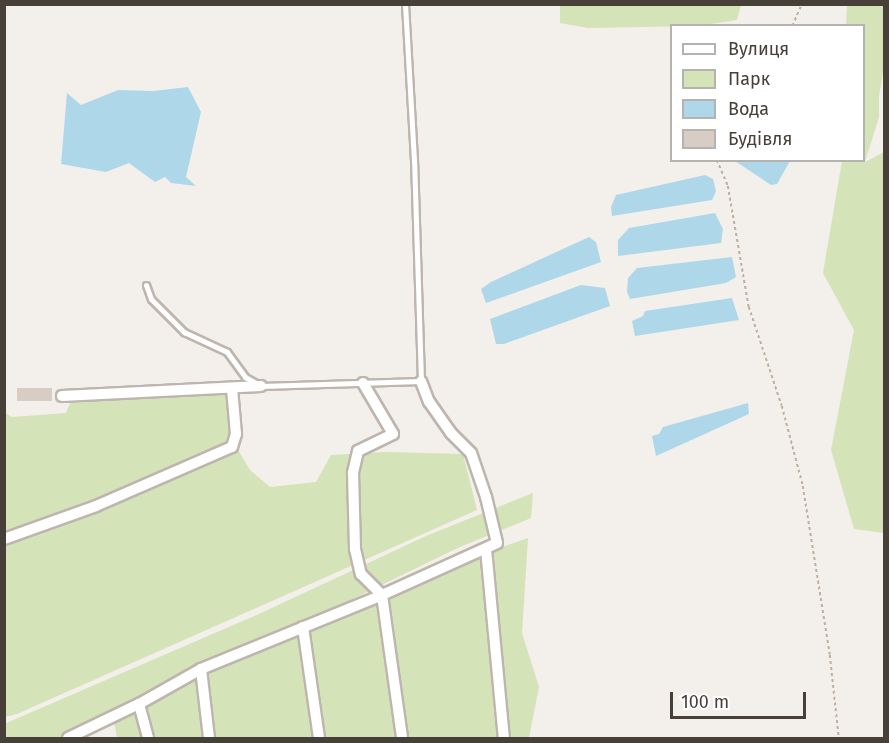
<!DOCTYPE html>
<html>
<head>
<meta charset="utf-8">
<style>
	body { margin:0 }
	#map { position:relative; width:889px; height:743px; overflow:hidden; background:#f3efea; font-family:"Fira Sans",sans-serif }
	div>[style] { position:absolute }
	.green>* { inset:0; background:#d5e3b8 }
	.water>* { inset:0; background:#aed8e9 }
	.building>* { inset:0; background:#d7cdc4; transform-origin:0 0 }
	.path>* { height:1.5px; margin-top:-0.75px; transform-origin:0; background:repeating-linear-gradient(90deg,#beb0a1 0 3px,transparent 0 6px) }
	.roads { filter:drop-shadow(2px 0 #beb6ae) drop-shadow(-2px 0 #beb6ae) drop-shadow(0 2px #beb6ae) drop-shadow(0 -2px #beb6ae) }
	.lane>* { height:5px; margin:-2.5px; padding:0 2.5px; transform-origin:2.5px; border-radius:2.5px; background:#fff }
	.street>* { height:10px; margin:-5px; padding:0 5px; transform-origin:5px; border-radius:5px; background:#fff }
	span { translate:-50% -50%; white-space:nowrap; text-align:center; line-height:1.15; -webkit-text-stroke:6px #fff; paint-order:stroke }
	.frame { position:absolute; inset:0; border:6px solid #474039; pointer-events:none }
	.legend { position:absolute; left:670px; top:24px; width:195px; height:138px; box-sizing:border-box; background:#fff; border:2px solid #b5b3b0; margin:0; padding:8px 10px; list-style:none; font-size:18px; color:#474039 }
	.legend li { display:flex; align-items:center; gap:12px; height:30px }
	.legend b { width:30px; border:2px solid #b5b3b0 }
	.scale { position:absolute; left:670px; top:692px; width:136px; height:27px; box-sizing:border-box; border:3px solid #474039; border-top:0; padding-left:8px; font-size:18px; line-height:21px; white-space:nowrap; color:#474039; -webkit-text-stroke:4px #fff; paint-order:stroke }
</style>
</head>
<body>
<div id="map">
	<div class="green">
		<div style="clip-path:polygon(560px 5px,560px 4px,741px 5px,737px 20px,697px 26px,588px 28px,560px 23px)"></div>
		<div style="clip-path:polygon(847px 5px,884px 5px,884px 67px,879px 96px,879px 117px,865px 162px,884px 152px,884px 533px,854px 529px,831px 450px,854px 330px,823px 273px,842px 161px,864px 160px,864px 26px,846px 25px)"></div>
		<div style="clip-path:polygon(228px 392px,230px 436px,250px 470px,270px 487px,316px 482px,331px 455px,386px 452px,463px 454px,477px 510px,17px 714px,5px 717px,4px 412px,12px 417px,66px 413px,70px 403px)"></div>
		<div style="clip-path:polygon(533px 493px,531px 518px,460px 547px,336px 607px,212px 660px,107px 719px,58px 738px,5px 738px,4px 724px,261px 613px,426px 536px)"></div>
		<div style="clip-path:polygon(528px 538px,522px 633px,539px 687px,529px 738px,117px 738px,114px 722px,199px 673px,482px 554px)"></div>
	</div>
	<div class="water">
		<div style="clip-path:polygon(188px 87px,201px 112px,186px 177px,196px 186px,171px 183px,165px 177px,155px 182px,129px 163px,106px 172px,61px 164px,67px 93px,81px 105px,118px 90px,153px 91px)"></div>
		<div style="clip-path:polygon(735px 161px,790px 161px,777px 184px,771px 185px)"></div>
		<div style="clip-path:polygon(705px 175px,713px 179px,716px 191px,712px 200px,612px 216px,611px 207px,616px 195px)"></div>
		<div style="clip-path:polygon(715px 213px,723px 229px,721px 243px,618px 256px,618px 240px,629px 228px)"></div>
		<div style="clip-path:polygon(589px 237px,596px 242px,601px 262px,486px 303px,481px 289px,491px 282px)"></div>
		<div style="clip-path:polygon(732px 257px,736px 277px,726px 283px,630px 299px,627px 292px,628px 278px,637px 268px)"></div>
		<div style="clip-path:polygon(581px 285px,605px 288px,610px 306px,504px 344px,496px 344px,490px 319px)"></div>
		<div style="clip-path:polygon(732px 298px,739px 320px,635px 336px,632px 321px,643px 316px,645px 311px)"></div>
		<div style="clip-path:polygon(748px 403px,749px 414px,656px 456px,652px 436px,659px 434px,663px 427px)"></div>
	</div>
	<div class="building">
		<div style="left:52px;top:388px;width:13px;height:35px;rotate:90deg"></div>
	</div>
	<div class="path">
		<div style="left:792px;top:26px;width:24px;rotate:-66deg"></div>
		<div style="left:717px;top:160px;width:28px;rotate:67deg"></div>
		<div style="left:728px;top:186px;width:123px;rotate:80.2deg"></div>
		<div style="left:749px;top:307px;width:104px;rotate:71.6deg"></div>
		<div style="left:782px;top:406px;width:83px;rotate:75.3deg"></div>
		<div style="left:803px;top:486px;width:171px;rotate:80.9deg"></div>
		<div style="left:830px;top:655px;width:83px;rotate:83.8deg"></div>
	</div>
	<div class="roads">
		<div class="lane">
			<div style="left:146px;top:285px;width:15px;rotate:70deg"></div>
			<div style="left:151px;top:299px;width:47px;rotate:45deg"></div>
			<div style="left:184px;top:332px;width:47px;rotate:24.9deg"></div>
			<div style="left:227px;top:352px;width:31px;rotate:54deg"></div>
			<div style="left:245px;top:377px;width:18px;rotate:29deg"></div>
			<div style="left:261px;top:386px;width:160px;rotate:-1.8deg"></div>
			<div style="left:421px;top:381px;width:221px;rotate:-91.8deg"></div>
			<div style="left:414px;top:160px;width:156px;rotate:-93.3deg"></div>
		</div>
		<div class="street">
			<div style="left:363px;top:383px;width:59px;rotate:59.5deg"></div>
			<div style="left:393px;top:434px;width:39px;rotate:154deg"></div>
			<div style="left:358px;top:451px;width:23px;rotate:103deg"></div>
			<div style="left:353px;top:473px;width:76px;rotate:88.5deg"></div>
			<div style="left:355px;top:549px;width:26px;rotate:77deg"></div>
			<div style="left:361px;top:574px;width:30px;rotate:45deg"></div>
			<div style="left:382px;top:595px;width:144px;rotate:82deg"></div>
			<div style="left:62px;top:396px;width:199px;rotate:-2.9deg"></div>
			<div style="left:4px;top:539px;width:98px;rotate:-19.7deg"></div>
			<div style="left:96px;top:506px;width:148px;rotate:-23.5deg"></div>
			<div style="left:232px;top:447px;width:14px;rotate:-73deg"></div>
			<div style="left:236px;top:434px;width:46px;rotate:-95deg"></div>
			<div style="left:486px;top:549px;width:190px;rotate:84.6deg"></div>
			<div style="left:303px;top:627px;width:112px;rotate:81.8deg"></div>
			<div style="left:201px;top:669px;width:69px;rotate:83.4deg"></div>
			<div style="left:139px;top:704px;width:35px;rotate:75deg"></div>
			<div style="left:68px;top:738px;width:79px;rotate:-25.6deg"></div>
			<div style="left:139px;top:704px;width:71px;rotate:-29.4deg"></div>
			<div style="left:201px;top:669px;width:196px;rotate:-22.2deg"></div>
			<div style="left:382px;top:595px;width:126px;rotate:-24.3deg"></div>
			<div style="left:497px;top:543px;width:47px;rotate:-103.4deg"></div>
			<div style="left:486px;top:497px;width:46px;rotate:-108.8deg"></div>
			<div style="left:471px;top:453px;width:28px;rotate:-135deg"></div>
			<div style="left:451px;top:433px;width:38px;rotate:-125deg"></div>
			<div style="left:429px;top:402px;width:22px;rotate:-111deg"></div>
		</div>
	</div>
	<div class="frame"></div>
	<ul class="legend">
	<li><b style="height:8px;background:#fff"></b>Вулиця</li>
	<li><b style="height:16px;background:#d5e3b8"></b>Парк</li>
	<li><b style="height:16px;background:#aed8e9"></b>Вода</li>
	<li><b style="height:16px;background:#d7cdc4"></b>Будівля</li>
	</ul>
	<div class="scale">100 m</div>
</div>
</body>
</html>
